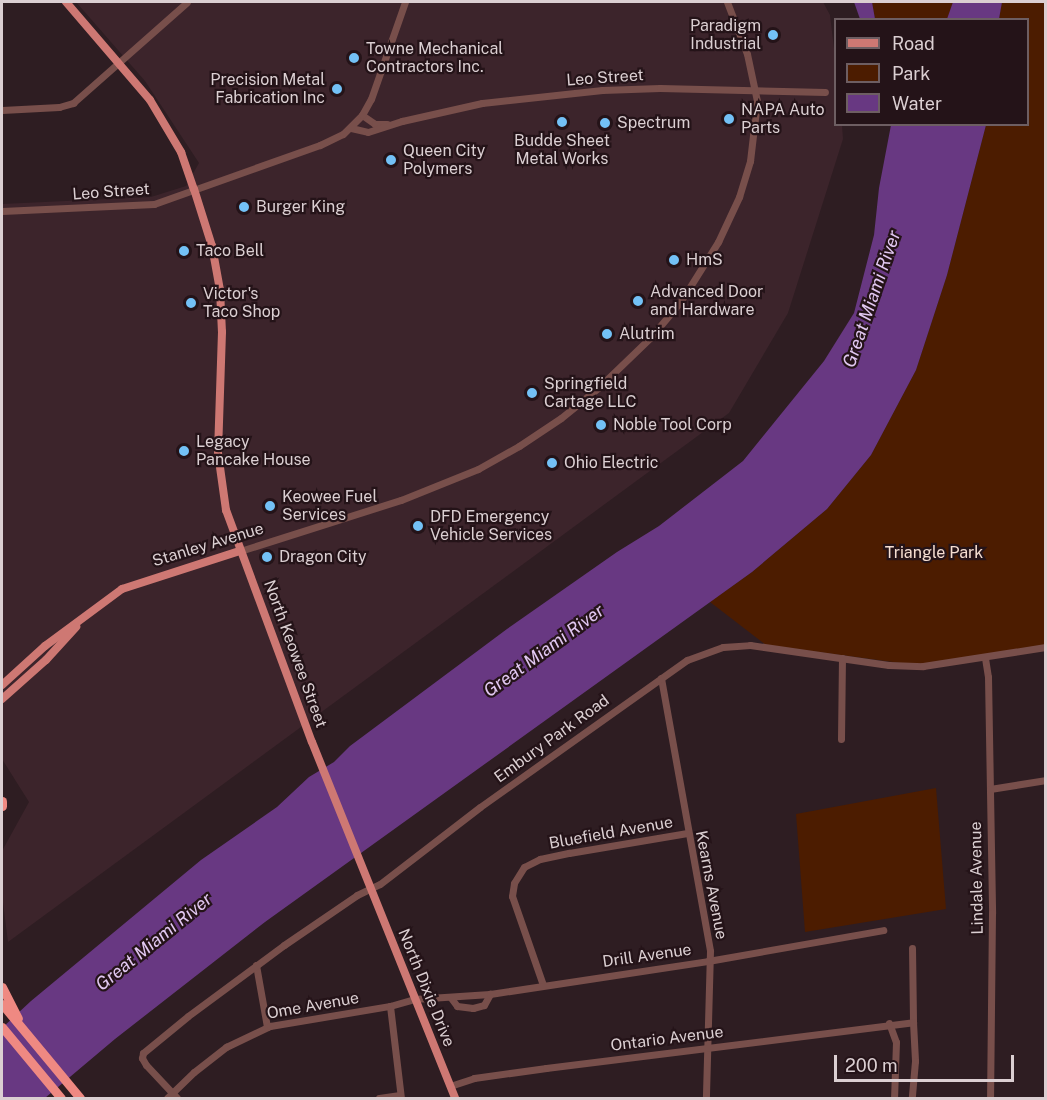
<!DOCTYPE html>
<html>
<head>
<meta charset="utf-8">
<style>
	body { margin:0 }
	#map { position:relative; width:1047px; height:1100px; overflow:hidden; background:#2e1d22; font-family:"Public Sans",sans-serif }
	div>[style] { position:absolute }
	.built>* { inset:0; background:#3c242b }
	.green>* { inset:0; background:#4c1c00 }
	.water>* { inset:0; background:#683882 }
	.minor>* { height:7px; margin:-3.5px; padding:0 3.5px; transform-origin:3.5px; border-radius:3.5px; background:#784f4b }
	.major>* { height:8px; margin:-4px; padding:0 4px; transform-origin:4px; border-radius:4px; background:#ce7873 }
	.highway>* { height:9px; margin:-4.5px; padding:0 4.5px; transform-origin:4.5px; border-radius:4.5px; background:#ef8982 }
	.dots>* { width:16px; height:16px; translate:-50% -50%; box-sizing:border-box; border:3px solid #241318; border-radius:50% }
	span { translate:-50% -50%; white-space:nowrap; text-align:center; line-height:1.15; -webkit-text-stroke:4.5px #241318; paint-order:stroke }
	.poi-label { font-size:16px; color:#dbcfd2 }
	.right { translate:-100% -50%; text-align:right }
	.left { translate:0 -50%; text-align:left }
	.street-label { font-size:16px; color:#dbcfd2 }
	.park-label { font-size:16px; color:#f5ddd1 }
	.water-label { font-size:18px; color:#e2c8f2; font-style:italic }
	.frame { position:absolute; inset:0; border:3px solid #dbcfd2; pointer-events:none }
	.legend { position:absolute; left:834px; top:18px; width:195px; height:108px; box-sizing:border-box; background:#241318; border:2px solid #6d5e62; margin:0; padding:8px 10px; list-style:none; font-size:18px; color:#dbcfd2 }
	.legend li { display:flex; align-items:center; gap:12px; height:30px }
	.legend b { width:30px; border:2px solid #6d5e62 }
	.scale { position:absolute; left:834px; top:1055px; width:180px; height:27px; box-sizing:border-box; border:3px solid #dbcfd2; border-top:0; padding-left:8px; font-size:18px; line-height:21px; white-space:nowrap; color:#dbcfd2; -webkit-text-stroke:4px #241318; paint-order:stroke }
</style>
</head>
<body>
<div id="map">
	<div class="built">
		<div style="clip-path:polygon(76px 2px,823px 2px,830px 15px,836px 65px,836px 124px,842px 125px,843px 139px,788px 313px,729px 413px,8px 942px,2px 895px,2px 851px,29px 802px,2px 759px,2px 204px,151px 197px,186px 186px,199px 163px,145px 81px)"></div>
	</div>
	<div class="green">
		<div style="clip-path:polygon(872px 2px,953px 2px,947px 20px,875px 19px)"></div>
		<div style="clip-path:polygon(1002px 2px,1045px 2px,1045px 647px,923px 666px,766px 645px,710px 602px,752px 572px,827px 509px,871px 455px,916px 370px,947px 275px,986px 125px,1028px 124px,1028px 20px,999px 19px)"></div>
		<div style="clip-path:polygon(936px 788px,946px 909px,805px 932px,796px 814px)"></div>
	</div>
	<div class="water">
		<div style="clip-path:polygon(854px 2px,872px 2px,875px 19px,860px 19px)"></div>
		<div style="clip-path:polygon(953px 2px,1002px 2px,999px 19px,947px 19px)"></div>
		<div style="clip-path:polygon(891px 125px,986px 125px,947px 275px,916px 370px,871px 455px,827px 509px,752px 572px,265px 922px,115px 1039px,45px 1098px,2px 1098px,2px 1028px,31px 1001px,201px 860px,277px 807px,309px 777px,334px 762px,350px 746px,507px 629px,617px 552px,659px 526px,743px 461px,824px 361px,854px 313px,874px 235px,879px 188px)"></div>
	</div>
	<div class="minor">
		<div style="left:2px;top:110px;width:57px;rotate:-3deg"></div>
		<div style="left:59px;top:107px;width:15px;rotate:-16deg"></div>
		<div style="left:73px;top:103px;width:152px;rotate:-41.5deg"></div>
		<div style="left:362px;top:115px;width:16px;rotate:35deg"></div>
		<div style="left:375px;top:124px;width:12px"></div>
		<div style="left:351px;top:128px;width:17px;rotate:13deg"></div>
		<div style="left:368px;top:132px;width:36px;rotate:-18deg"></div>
		<div style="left:402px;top:121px;width:82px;rotate:-12.7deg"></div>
		<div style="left:482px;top:103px;width:121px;rotate:-6.2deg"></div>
		<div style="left:602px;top:90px;width:58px;rotate:-2deg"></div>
		<div style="left:660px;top:88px;width:165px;rotate:1.4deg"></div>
		<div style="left:2px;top:211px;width:152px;rotate:-2.6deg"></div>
		<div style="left:154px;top:204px;width:176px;rotate:-19.6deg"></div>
		<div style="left:320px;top:145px;width:25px;rotate:-26deg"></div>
		<div style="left:343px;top:134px;width:27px;rotate:-45deg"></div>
		<div style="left:362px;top:115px;width:18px;rotate:-61deg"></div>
		<div style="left:371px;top:99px;width:103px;rotate:-70.7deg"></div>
		<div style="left:240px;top:551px;width:169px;rotate:-17.6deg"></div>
		<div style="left:401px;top:500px;width:83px;rotate:-21.9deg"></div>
		<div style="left:478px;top:469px;width:47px;rotate:-29.3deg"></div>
		<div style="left:519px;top:446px;width:50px;rotate:-33.7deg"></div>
		<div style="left:561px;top:418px;width:48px;rotate:-39deg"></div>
		<div style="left:598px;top:388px;width:72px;rotate:-43.9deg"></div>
		<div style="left:650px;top:338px;width:48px;rotate:-50deg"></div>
		<div style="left:681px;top:301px;width:70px;rotate:-57.9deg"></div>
		<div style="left:718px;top:242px;width:50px;rotate:-65deg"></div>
		<div style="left:739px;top:197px;width:38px;rotate:-73deg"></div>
		<div style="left:750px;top:161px;width:60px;rotate:-83.3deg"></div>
		<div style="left:757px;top:101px;width:48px;rotate:-102deg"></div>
		<div style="left:747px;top:54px;width:56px;rotate:-111deg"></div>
		<div style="left:985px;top:658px;width:19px;rotate:81deg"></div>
		<div style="left:988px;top:677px;width:236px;rotate:89deg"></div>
		<div style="left:992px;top:913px;width:185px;rotate:90.6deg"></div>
		<div style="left:661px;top:678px;width:277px;rotate:79.8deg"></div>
		<div style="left:710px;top:951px;width:147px;rotate:91.6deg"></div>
		<div style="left:841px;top:739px;width:81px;rotate:-89.3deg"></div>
		<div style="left:990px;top:789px;width:57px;rotate:-9.1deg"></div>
		<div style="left:912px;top:948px;width:74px;rotate:89.2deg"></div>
		<div style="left:256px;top:965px;width:63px;rotate:79.9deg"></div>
		<div style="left:543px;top:985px;width:94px;rotate:-109.2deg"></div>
		<div style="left:512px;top:896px;width:13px;rotate:-81deg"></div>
		<div style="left:514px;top:883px;width:19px;rotate:-58deg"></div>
		<div style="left:524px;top:867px;width:18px;rotate:-27deg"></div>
		<div style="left:540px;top:859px;width:30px;rotate:-12deg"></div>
		<div style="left:569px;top:853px;width:120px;rotate:-9.6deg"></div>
		<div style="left:451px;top:998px;width:10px;rotate:53deg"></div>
		<div style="left:457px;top:1006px;width:16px;rotate:7deg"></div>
		<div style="left:473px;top:1008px;width:11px;rotate:-15deg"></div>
		<div style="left:484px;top:1005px;width:13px;rotate:-61deg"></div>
		<div style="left:390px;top:1006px;width:93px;rotate:83.2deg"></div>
		<div style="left:889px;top:1023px;width:20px;rotate:70deg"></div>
		<div style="left:896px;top:1042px;width:56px;rotate:92deg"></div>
		<div style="left:450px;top:1086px;width:25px;rotate:-18deg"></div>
		<div style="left:474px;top:1078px;width:73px;rotate:-7.9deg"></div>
		<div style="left:546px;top:1068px;width:370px;rotate:-7.1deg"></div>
		<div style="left:913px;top:1022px;width:39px;rotate:87deg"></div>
		<div style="left:915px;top:1061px;width:37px;rotate:95deg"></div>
		<div style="left:167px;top:1098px;width:37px;rotate:-44deg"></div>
		<div style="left:194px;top:1072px;width:41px;rotate:-38deg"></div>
		<div style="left:226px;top:1047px;width:49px;rotate:-25.5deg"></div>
		<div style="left:270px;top:1026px;width:122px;rotate:-9.5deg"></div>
		<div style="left:390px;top:1006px;width:25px;rotate:-16deg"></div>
		<div style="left:414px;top:999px;width:76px;rotate:-3.8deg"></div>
		<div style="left:490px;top:994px;width:220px;rotate:-8.6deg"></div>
		<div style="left:708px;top:961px;width:178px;rotate:-10deg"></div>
		<div style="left:177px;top:1098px;width:45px;rotate:-133.2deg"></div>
		<div style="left:146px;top:1065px;width:8px;rotate:-120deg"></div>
		<div style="left:142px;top:1058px;width:5px;rotate:-79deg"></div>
		<div style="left:143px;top:1053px;width:58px;rotate:-39.4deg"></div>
		<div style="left:188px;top:1016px;width:119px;rotate:-36.5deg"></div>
		<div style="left:284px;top:945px;width:88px;rotate:-34.4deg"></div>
		<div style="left:357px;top:895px;width:25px;rotate:-26deg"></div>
		<div style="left:380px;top:884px;width:126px;rotate:-37.6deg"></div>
		<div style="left:480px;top:807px;width:254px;rotate:-35.4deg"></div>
		<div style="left:687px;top:660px;width:38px;rotate:-20deg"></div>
		<div style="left:723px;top:647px;width:27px;rotate:-4deg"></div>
		<div style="left:750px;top:645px;width:140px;rotate:8.2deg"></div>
		<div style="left:889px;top:665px;width:34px;rotate:2deg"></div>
		<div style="left:923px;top:666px;width:124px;rotate:-8.8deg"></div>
		<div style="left:379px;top:1098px;width:21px;rotate:-8deg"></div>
	</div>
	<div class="major">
		<div style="left:66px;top:2px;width:129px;rotate:49.4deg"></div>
		<div style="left:150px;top:100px;width:61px;rotate:59.2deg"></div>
		<div style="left:181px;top:152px;width:39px;rotate:71deg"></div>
		<div style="left:194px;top:189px;width:60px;rotate:72.5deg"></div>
		<div style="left:212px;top:246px;width:45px;rotate:79.7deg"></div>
		<div style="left:220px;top:290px;width:42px;rotate:87.3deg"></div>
		<div style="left:222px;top:332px;width:121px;rotate:91.9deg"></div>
		<div style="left:218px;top:453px;width:58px;rotate:82deg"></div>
		<div style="left:226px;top:510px;width:247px;rotate:69.7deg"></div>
		<div style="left:312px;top:742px;width:384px;rotate:68.1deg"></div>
		<div style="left:2px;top:685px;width:58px;rotate:-42.2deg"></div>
		<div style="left:45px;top:646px;width:96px;rotate:-36.5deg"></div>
		<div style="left:122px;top:589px;width:124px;rotate:-17.9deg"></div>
		<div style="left:2px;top:699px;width:59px;rotate:-41.6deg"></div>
		<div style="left:46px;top:660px;width:45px;rotate:-47.7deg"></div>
	</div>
	<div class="highway">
		<div style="left:2px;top:801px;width:5px;rotate:90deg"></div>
		<div style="left:2px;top:987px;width:35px;rotate:63deg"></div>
		<div style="left:2px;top:1004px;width:122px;rotate:50.3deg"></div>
		<div style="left:2px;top:1027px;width:92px;rotate:50.3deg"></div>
	</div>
	<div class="dots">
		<div style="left:773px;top:35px;background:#73c1f6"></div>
		<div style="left:354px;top:58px;background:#73c1f6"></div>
		<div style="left:337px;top:89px;background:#73c1f6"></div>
		<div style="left:729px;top:119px;background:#73c1f6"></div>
		<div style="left:562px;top:122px;background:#73c1f6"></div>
		<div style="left:605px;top:123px;background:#73c1f6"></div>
		<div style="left:391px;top:160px;background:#73c1f6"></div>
		<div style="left:244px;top:207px;background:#73c1f6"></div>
		<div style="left:184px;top:251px;background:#73c1f6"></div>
		<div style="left:674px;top:260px;background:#73c1f6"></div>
		<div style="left:638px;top:301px;background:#73c1f6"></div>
		<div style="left:191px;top:303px;background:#73c1f6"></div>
		<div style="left:607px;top:334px;background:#73c1f6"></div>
		<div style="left:532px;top:393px;background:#73c1f6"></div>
		<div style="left:601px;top:425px;background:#73c1f6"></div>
		<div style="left:184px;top:451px;background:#73c1f6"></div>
		<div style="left:552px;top:463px;background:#73c1f6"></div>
		<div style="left:270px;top:506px;background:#73c1f6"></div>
		<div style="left:418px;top:526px;background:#73c1f6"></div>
		<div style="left:267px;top:557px;background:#73c1f6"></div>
	</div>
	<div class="poi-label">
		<span class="right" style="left:761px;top:35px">Paradigm<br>Industrial</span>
		<span class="left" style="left:366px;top:58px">Towne Mechanical<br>Contractors Inc.</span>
		<span class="right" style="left:325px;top:89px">Precision Metal<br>Fabrication Inc</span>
		<span class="left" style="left:741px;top:119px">NAPA Auto<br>Parts</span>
		<span class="left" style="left:617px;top:123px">Spectrum</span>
		<span style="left:562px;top:150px">Budde Sheet<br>Metal Works</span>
		<span class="left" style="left:403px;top:160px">Queen City<br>Polymers</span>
		<span class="left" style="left:256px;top:207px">Burger King</span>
		<span class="left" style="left:196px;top:251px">Taco Bell</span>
		<span class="left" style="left:686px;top:260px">HmS</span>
		<span class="left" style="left:650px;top:301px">Advanced Door<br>and Hardware</span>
		<span class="left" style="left:203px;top:303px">Victor's<br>Taco Shop</span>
		<span class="left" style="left:619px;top:334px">Alutrim</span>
		<span class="left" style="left:544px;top:393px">Springfield<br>Cartage LLC</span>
		<span class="left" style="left:613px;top:425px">Noble Tool Corp</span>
		<span class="left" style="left:196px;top:451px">Legacy<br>Pancake House</span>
		<span class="left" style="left:564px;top:463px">Ohio Electric</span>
		<span class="left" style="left:282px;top:506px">Keowee Fuel<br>Services</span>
		<span class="left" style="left:430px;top:526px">DFD Emergency<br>Vehicle Services</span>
		<span class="left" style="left:279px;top:557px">Dragon City</span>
	</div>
	<div class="street-label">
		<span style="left:605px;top:78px;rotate:-4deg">Leo Street</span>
		<span style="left:111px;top:192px;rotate:-4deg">Leo Street</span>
		<span style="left:208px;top:545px;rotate:-17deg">Stanley Avenue</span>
		<span style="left:295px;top:654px;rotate:70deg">North Keowee Street</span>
		<span style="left:552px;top:739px;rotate:-36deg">Embury Park Road</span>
		<span style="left:611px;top:833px;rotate:-10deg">Bluefield Avenue</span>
		<span style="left:977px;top:878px;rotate:-91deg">Lindale Avenue</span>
		<span style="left:711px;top:885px;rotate:79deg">Kearns Avenue</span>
		<span style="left:647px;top:956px;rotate:-8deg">Drill Avenue</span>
		<span style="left:426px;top:988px;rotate:68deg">North Dixie Drive</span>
		<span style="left:313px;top:1006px;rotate:-10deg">Ome Avenue</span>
		<span style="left:667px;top:1039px;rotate:-7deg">Ontario Avenue</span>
	</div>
	<div class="park-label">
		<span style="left:934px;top:553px">Triangle Park</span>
	</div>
	<div class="water-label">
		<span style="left:872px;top:299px;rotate:-71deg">Great Miami River</span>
		<span style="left:544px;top:651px;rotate:-36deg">Great Miami River</span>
		<span style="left:154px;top:942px;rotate:-39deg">Great Miami River</span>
	</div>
	<div class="frame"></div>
	<ul class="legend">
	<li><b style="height:8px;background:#ce7873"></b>Road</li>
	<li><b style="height:16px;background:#4c1c00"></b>Park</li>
	<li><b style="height:16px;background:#683882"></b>Water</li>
	</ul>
	<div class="scale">200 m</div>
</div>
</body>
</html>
